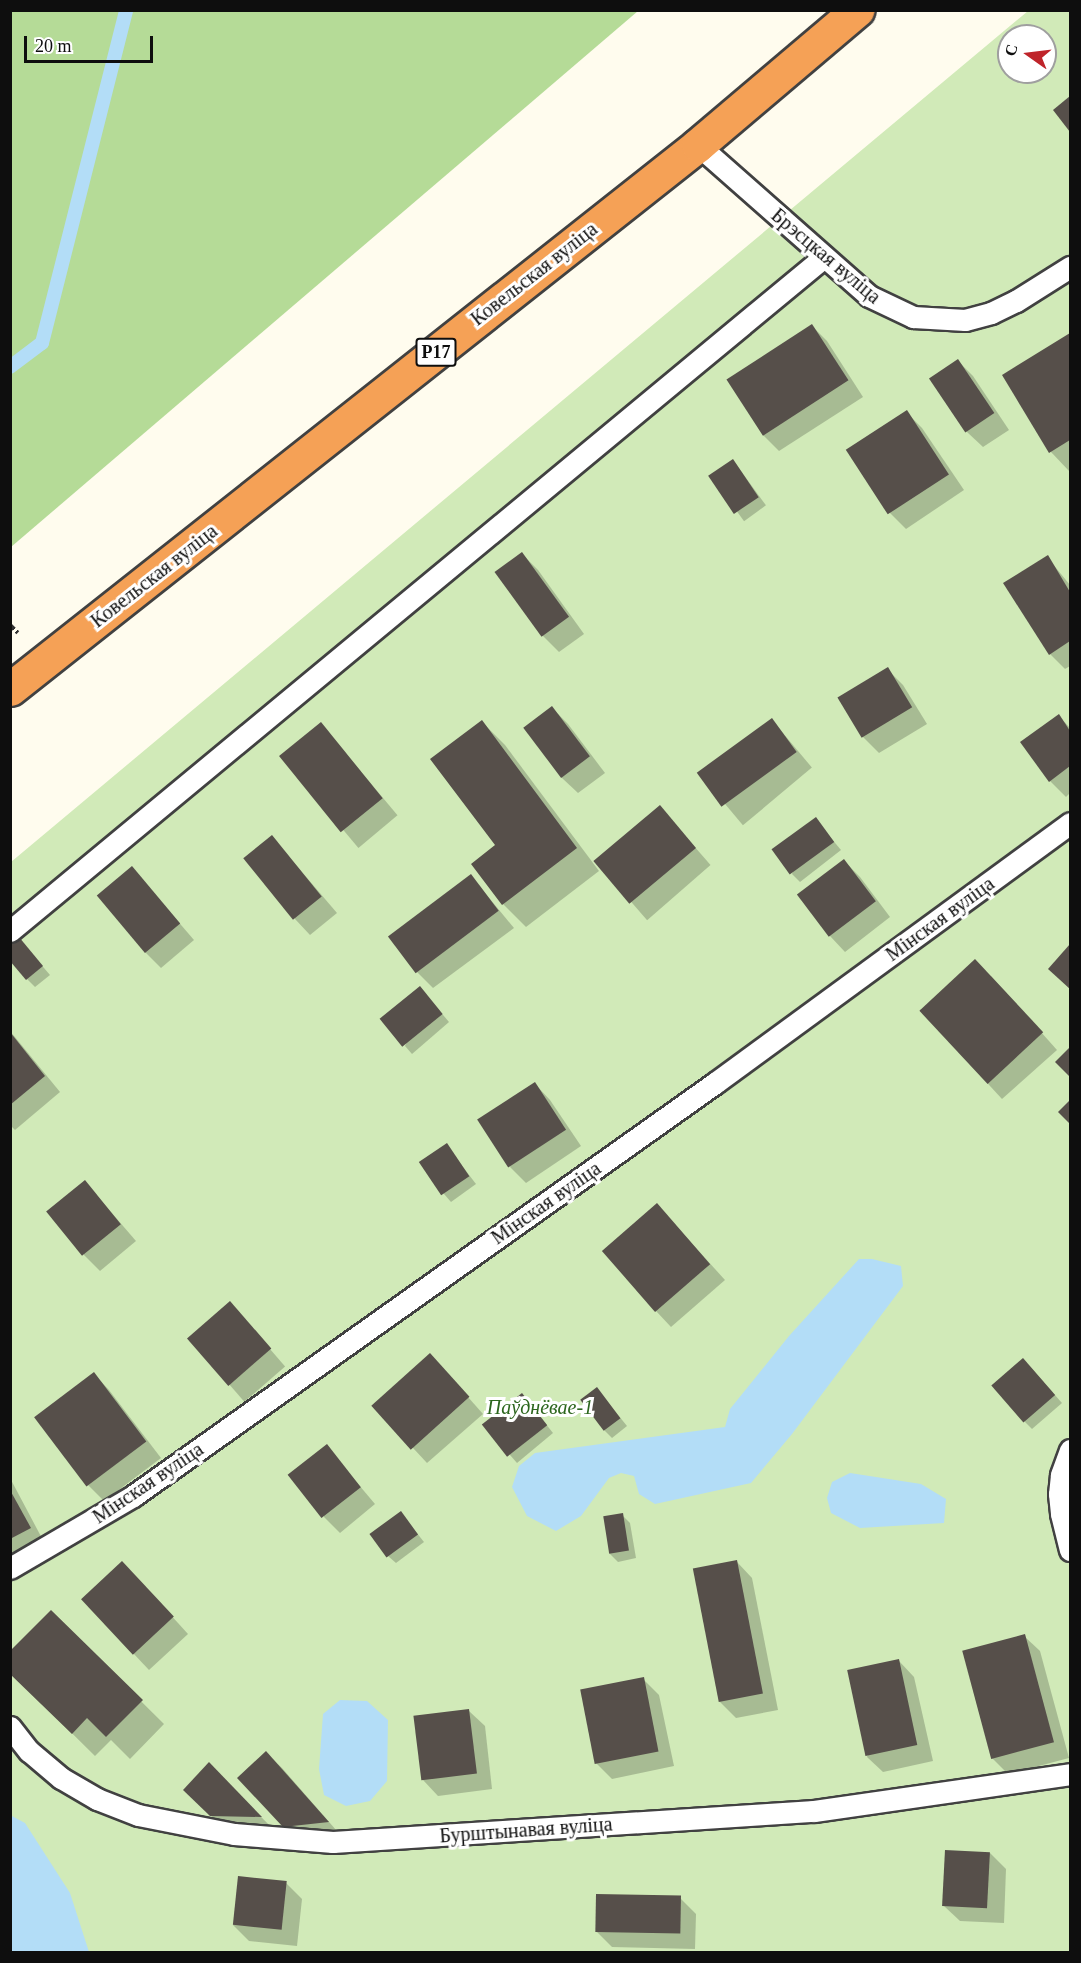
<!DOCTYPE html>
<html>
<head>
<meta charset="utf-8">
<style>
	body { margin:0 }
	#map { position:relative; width:1081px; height:1963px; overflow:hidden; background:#fffcee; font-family:Georgia,serif }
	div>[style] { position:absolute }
	.green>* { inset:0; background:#d1eab8 }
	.forest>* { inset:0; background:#b5db97 }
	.water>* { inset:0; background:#b3ddf7 }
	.shadow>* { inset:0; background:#0003; transform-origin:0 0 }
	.stream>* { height:14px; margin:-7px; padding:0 7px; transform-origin:7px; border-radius:7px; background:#b3ddf7 }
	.building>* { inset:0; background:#564f4a; transform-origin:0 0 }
	.path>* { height:4px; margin-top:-2px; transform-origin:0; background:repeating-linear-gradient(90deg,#303030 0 6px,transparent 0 9px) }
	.roads { filter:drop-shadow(2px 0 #414141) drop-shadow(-2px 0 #414141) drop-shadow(0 2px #414141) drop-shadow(0 -2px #414141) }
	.lane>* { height:21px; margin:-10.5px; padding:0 10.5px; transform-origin:10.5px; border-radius:10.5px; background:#fff }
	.highway>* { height:33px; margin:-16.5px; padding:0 16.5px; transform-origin:16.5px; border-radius:16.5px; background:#f5a156 }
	span { translate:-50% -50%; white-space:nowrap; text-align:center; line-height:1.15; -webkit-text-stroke:6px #fff; paint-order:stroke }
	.shield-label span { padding:2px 4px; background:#fff; border:2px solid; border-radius:4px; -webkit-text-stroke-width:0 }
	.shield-label { font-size:18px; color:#0e0e0e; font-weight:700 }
	.street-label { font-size:20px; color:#0e0e0e }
	.park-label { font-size:20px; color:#2c661d; font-style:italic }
	.frame { position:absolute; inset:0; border:12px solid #0e0e0e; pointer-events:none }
	.north { position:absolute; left:997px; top:24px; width:60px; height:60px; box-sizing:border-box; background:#fff; border:2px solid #9f9f9f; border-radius:50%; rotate:284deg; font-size:16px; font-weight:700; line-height:24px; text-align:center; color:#0e0e0e }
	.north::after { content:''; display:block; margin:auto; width:21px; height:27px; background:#bf242a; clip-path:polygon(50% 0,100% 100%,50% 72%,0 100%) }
	.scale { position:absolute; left:24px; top:36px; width:129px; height:27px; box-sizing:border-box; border:3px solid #0e0e0e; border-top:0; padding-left:8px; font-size:18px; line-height:21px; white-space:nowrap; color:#0e0e0e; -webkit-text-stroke:4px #fff; paint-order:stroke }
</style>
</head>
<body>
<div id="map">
	<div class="green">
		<div style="clip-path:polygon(evenodd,1028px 11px,1070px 11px,1070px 1952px,11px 1952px,11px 862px,1028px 11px,1009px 36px,1045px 36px,1045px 72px,1009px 72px,1009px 36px)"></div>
	</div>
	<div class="forest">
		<div style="clip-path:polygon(116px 11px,638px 11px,11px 547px,11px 11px)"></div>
	</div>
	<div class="water">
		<div style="clip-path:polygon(859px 1259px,872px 1259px,901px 1266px,903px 1286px,792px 1434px,751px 1483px,655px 1504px,639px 1494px,634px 1476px,621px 1473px,609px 1478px,581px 1516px,556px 1531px,527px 1516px,512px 1487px,519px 1466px,535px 1453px,725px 1427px,730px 1409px,789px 1336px)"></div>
		<div style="clip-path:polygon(850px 1473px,921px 1484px,946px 1499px,944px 1523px,860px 1528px,831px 1513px,827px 1498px,832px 1482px)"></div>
		<div style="clip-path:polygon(340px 1700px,367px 1701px,388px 1720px,387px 1781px,370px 1801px,346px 1806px,324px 1795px,319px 1769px,323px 1714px)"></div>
		<div style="clip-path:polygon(10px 1815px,25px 1823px,70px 1893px,89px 1952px,11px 1952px)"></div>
	</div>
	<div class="shadow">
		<div style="clip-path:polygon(812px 326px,827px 341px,863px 397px,779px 451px,763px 435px,728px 380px)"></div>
		<div style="clip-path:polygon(1070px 335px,1070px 472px,1051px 452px,1004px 376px)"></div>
		<div style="clip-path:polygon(958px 361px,973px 376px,1009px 430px,983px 447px,967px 432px)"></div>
		<div style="clip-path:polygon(906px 412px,922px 428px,964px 490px,906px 529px,890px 513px)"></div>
		<div style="left:733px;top:460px;width:56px;height:27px;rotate:54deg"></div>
		<div style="clip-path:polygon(522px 554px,538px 570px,584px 634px,559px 652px,543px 636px)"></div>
		<div style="clip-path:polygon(1047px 557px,1070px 585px,1070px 666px,1065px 669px,1050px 654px)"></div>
		<div style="clip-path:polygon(887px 669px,903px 685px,927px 724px,879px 753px,863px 737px)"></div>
		<div style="clip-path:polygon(552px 708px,568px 724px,605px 773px,578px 793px,562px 778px)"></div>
		<div style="clip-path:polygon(1059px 716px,1070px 728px,1070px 793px,1066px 797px,1050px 781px,1022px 742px)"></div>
		<div style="left:772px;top:720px;width:62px;height:90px;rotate:50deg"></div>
		<div style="clip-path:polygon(482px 722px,505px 745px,599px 871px,526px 927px,503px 904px)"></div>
		<div style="left:321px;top:724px;width:119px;height:51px;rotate:50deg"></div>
		<div style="left:660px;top:807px;width:77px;height:84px;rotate:49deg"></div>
		<div style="clip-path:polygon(815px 819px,841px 850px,800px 882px,792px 874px)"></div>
		<div style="clip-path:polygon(272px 837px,337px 913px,310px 935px,295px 919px)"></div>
		<div style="clip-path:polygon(844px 861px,860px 877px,890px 917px,845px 952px,830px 936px,799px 895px)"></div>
		<div style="clip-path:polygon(132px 868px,194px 940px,161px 968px,145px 952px)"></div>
		<div style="clip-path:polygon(471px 876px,514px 928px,433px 988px,417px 972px,391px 936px)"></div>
		<div style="clip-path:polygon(26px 947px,50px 975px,35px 987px,27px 979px)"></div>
		<div style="clip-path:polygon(1070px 947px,1070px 989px,1050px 969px)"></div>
		<div style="clip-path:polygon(991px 976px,1057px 1050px,1002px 1099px,920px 1010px)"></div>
		<div style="clip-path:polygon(427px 996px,449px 1022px,412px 1054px,405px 1046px)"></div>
		<div style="clip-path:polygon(10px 1031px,60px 1092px,15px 1130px,10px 1125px)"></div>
		<div style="clip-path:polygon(535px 1084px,550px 1100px,581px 1146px,526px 1183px,510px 1167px)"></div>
		<div style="clip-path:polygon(446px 1145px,476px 1184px,451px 1202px,444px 1194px)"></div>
		<div style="clip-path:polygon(85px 1182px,136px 1241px,100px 1271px,84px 1255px)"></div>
		<div style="clip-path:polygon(657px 1205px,725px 1280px,671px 1327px,656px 1311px)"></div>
		<div style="left:230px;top:1303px;width:84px;height:54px;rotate:49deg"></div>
		<div style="clip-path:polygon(1031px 1368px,1062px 1403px,1032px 1429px,1025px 1422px)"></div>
		<div style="clip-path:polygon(445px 1371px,483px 1414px,427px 1463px,373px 1405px)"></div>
		<div style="clip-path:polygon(94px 1374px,109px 1390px,161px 1458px,104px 1501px,88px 1485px,36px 1417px)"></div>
		<div style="clip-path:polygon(597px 1389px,627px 1426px,612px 1438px,604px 1430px)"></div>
		<div style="clip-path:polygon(529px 1403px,553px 1433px,517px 1463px,484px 1425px)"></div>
		<div style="clip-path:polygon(326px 1446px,375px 1504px,340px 1533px,324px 1517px)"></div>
		<div style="clip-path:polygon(10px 1478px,45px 1544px,10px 1563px)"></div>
		<div style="clip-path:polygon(401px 1513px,424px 1542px,396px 1563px,388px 1556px)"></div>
		<div style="clip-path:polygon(622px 1515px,630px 1523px,636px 1558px,618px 1562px,610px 1554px)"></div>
		<div style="clip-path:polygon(737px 1562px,752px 1578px,778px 1710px,736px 1718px,720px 1702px)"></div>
		<div style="clip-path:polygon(138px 1579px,188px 1634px,149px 1670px,83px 1600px)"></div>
		<div style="clip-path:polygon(51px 1612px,164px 1724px,130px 1759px,111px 1740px,95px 1756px,10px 1672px)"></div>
		<div style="clip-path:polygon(1024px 1636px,1040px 1651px,1069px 1758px,1008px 1774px,992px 1758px)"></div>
		<div style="clip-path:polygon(899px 1661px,914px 1677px,933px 1761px,883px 1772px,867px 1757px)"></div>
		<div style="clip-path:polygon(643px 1679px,659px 1695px,674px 1766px,612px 1779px,596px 1763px)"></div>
		<div style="clip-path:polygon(469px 1711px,485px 1726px,492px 1789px,438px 1796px,423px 1780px)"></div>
		<div style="clip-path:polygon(266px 1753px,282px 1768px,343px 1838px,300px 1842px,284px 1826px)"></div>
		<div style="clip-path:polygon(209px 1764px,276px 1832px,227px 1831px,201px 1806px)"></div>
		<div style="clip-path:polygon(990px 1853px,1006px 1869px,1004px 1923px,960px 1921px,944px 1906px)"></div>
		<div style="clip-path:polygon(286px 1883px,302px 1899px,297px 1946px,249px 1941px,233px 1925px)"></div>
		<div style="clip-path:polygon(680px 1898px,696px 1914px,695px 1949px,612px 1947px,596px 1931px)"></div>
	</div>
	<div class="stream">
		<div style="left:10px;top:367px;width:40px;rotate:-37deg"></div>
		<div style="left:42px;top:343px;width:343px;rotate:-75.8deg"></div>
	</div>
	<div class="building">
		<div style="clip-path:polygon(1070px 96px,1070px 132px,1053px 110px)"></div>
		<div style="left:812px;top:324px;width:67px;height:102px;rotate:57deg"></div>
		<div style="clip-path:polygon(1070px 333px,1070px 440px,1049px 453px,1002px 375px)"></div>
		<div style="left:958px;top:359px;width:65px;height:35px;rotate:56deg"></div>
		<div style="left:907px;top:410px;width:77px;height:73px;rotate:57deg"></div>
		<div style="left:733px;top:459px;width:46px;height:30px;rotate:56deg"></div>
		<div style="left:522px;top:552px;width:80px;height:34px;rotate:54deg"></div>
		<div style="clip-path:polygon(1048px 555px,1070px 592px,1070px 641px,1049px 655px,1003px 583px)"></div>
		<div style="left:888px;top:667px;width:47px;height:59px;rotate:59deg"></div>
		<div style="left:552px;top:706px;width:63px;height:36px;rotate:53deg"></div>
		<div style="clip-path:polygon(1059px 714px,1070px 731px,1070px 766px,1049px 782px,1020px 742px)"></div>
		<div style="left:772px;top:718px;width:42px;height:93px;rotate:54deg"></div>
		<div style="clip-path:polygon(482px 720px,577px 848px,502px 905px,471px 864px,495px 845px,430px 759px)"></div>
		<div style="left:321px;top:722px;width:98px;height:54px;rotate:51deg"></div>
		<div style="left:660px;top:805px;width:56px;height:87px;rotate:50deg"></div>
		<div style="left:816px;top:817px;width:31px;height:55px;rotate:54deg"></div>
		<div style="left:272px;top:835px;width:79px;height:37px;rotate:51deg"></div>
		<div style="left:844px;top:859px;width:53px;height:59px;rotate:53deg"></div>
		<div style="left:132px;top:866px;width:75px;height:46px;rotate:50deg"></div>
		<div style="left:471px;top:874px;width:46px;height:104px;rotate:53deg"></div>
		<div style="clip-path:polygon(19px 937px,43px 966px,26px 980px,10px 961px,10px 944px)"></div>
		<div style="clip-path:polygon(1070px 944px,1070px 989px,1048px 969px)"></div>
		<div style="left:975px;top:959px;width:100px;height:76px;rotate:47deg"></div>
		<div style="left:420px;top:986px;width:36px;height:52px;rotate:51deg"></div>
		<div style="clip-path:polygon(10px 1032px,45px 1076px,10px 1105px)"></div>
		<div style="clip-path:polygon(1070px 1047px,1070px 1077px,1055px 1062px)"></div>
		<div style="left:535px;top:1082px;width:57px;height:69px;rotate:57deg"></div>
		<div style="clip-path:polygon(1070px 1100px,1070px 1124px,1058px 1112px)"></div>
		<div style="left:447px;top:1143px;width:40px;height:34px;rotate:56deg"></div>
		<div style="left:85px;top:1180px;width:57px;height:50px;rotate:51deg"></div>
		<div style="left:657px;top:1203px;width:81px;height:73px;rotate:49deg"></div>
		<div style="left:230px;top:1301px;width:63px;height:57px;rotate:49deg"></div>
		<div style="left:430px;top:1353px;width:59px;height:79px;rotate:48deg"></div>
		<div style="left:1023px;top:1358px;width:49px;height:42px;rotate:49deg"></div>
		<div style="left:94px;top:1372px;width:87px;height:75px;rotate:53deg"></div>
		<div style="left:597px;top:1387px;width:39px;height:21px;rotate:53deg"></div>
		<div style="left:522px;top:1393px;width:41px;height:51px;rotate:52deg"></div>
		<div style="left:327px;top:1444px;width:55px;height:50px;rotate:52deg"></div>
		<div style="clip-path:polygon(10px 1490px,31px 1528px,10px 1539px)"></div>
		<div style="left:401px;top:1511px;width:29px;height:39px;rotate:54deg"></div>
		<div style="left:623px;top:1513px;width:38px;height:20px;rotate:81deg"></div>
		<div style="left:737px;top:1560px;width:136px;height:45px;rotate:79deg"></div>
		<div style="left:122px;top:1561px;width:76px;height:56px;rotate:47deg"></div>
		<div style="clip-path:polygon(51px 1610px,143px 1700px,106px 1737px,87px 1718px,72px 1734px,10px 1674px,10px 1651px)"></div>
		<div style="left:1025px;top:1634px;width:112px;height:65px;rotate:75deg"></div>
		<div style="left:899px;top:1659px;width:88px;height:53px;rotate:78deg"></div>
		<div style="left:644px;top:1677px;width:76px;height:65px;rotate:79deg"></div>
		<div style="left:469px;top:1709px;width:65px;height:56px;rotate:83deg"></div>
		<div style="clip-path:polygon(266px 1751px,329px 1822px,283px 1827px,237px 1778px)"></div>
		<div style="clip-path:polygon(209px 1762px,262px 1817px,210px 1816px,183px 1790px)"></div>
		<div style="left:945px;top:1850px;width:45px;height:56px;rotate:3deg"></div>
		<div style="left:238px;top:1876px;width:49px;height:49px;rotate:6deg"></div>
		<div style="left:596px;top:1894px;width:85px;height:38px;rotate:1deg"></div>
	</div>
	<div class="path">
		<div style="left:10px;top:625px;width:11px;rotate:45deg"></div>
	</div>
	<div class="roads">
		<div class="lane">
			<div style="left:698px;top:145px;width:228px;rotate:41.4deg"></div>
			<div style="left:869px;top:296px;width:49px;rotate:25.5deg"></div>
			<div style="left:913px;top:317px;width:52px;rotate:3.3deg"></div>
			<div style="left:965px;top:320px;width:27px;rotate:-15deg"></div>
			<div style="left:991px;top:313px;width:28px;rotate:-26deg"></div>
			<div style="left:1016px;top:301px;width:64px;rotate:-32.2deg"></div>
			<div style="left:10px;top:931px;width:1057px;rotate:-39.63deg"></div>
			<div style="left:1070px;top:1450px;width:27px;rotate:110deg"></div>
			<div style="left:1061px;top:1475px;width:19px;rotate:96deg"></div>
			<div style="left:1059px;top:1494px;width:20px;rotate:84deg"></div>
			<div style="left:1061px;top:1514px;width:37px;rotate:76deg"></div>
			<div style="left:10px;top:1568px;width:143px;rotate:-30.3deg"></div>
			<div style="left:133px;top:1496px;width:714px;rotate:-35.36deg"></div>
			<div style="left:715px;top:1083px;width:440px;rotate:-36.2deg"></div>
			<div style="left:10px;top:1727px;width:31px;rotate:52deg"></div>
			<div style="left:29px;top:1751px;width:42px;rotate:40.2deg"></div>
			<div style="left:61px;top:1778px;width:42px;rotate:30.3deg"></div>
			<div style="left:97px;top:1799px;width:44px;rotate:21.3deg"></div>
			<div style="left:138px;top:1815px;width:98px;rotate:11.2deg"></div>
			<div style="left:234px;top:1834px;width:99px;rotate:4.6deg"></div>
			<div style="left:333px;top:1842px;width:482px;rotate:-3.7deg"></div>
			<div style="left:814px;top:1811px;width:259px;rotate:-8.2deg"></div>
		</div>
		<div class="highway">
			<div style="left:10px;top:689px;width:877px;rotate:-38.33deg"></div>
			<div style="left:698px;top:145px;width:209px;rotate:-40.3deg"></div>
		</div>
	</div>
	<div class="shield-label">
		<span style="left:436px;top:352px">Р17</span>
	</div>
	<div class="street-label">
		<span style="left:826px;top:256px;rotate:40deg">Брэсцкая вуліца</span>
		<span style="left:534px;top:274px;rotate:-38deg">Ковельская вуліца</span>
		<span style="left:154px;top:576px;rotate:-38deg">Ковельская вуліца</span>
		<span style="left:940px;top:919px;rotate:-36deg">Мінская вуліца</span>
		<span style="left:546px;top:1203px;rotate:-35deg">Мінская вуліца</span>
		<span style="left:148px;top:1483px;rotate:-34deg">Мінская вуліца</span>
		<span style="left:526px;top:1830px;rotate:-4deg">Бурштынавая вуліца</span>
	</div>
	<div class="park-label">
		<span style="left:540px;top:1407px">Паўднёвае-1</span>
	</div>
	<div class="frame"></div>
	<div class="north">С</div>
	<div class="scale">20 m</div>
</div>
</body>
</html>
